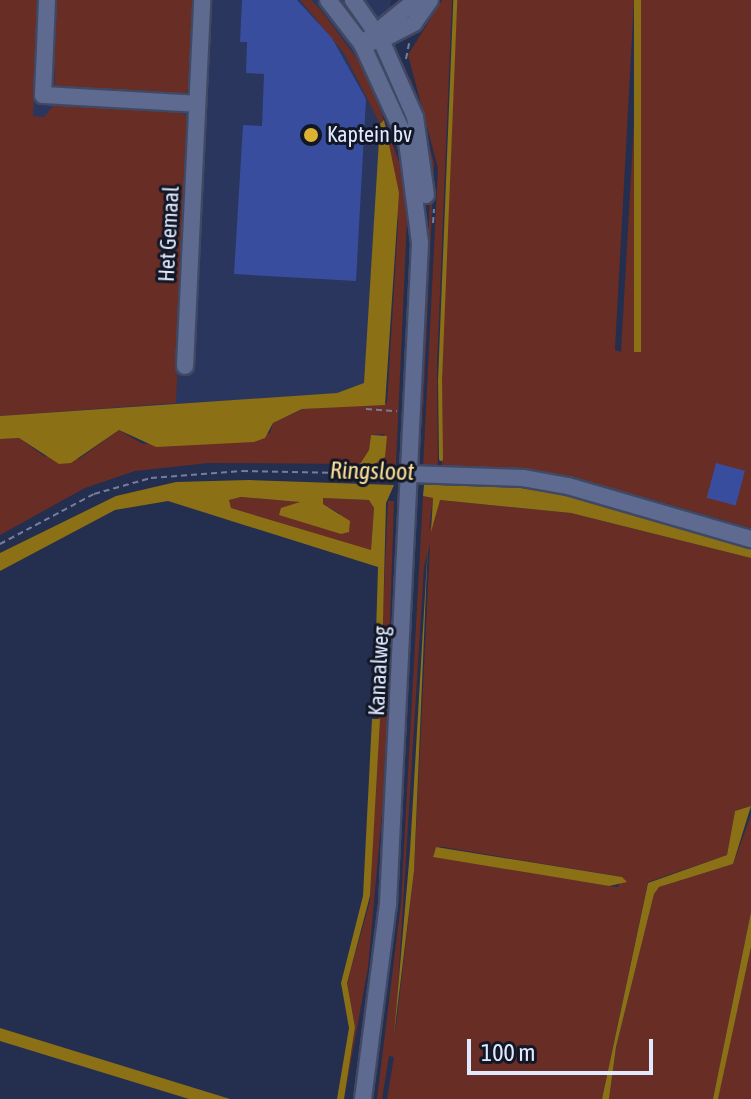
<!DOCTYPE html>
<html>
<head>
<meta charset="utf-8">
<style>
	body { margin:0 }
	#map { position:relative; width:751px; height:1099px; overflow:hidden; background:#242e4f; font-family:"Asap Condensed",sans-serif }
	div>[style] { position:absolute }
	.built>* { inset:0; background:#2a365d }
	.green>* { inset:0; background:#682d25 }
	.water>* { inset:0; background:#8c7015; transform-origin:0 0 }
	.stream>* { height:4px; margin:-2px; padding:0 2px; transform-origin:2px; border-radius:2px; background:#8c7015 }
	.building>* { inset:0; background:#384d9e; transform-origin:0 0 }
	.path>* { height:2px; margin-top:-1px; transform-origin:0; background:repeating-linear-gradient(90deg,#747d99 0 6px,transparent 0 10px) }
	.roads { filter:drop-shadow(2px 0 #404864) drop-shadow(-2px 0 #404864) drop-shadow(0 2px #404864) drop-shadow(0 -2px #404864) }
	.minor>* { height:16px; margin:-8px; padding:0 8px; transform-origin:8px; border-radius:8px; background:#5e6a8f }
	.dots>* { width:22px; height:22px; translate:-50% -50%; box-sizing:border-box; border:4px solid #121726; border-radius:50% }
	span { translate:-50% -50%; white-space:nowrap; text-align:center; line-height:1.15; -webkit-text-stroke:6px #121726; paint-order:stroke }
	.poi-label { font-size:22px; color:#e1e9fe }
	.left { translate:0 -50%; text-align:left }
	.street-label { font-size:22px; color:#e1e9fe }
	.water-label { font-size:24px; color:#fee297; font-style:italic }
	.scale { position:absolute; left:467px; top:1039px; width:186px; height:36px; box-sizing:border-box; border:4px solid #e1e9fe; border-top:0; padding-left:10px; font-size:24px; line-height:28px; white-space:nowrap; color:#e1e9fe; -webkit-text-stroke:6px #121726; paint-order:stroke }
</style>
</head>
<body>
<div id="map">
	<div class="built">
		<div style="clip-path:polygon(0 0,391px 0,365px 383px,337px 393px,0 421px)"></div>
	</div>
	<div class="green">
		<div style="clip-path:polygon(0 0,39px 0,33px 116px,44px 117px,54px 105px,180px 112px,189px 118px,176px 403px,0 416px)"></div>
		<div style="clip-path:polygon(53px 0,195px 0,188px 90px,183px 96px,55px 88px)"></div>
		<div style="clip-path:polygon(300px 0,311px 0,320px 9px,366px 71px,403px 173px,407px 219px,396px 465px,375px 464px,385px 457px,384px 434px,371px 435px,369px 450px,360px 464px,209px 463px,135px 471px,85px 488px,0 535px,0 439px,19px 438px,44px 456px,79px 459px,119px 430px,143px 444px,270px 433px,273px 423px,303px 409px,387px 403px,398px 223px,383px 120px,380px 124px,344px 53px)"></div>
		<div style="clip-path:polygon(442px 0,452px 0,437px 366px,438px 469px,423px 468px,438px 168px,408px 55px)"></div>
		<div style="clip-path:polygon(457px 0,634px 0,615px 350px,621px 352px,641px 0,751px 0,751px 528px,647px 498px,442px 471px,440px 401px)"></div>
		<div style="clip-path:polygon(411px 79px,434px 163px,421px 460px,430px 194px,406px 81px)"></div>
		<div style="clip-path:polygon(evenodd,423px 496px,433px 498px,429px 530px,439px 500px,571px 513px,751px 558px,751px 806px,735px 811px,727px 855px,648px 882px,602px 1099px,387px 1099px,394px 1057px,389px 1056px,382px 1099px,377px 1099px,401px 903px,423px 496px,430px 545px,414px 871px,395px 1035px,424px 566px,430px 545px,423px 496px,436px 847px,443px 847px,622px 877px,618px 887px,609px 886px,433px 856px,436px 847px)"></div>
		<div style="clip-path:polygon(241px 497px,301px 502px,281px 509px,341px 534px,339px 513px,323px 504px,323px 498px,369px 500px,374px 508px,371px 551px,231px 508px,229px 500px)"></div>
		<div style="clip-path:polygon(388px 501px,394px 501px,385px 780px,368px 968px,344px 1099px,355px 1027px,347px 983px,370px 901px)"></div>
		<div style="clip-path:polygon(751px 815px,751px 912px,713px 1099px,609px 1099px,616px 1047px,654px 894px,659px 887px,733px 864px)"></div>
		<div style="clip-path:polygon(751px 947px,751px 1099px,718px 1099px,721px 1083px)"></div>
	</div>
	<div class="water">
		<div style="left:634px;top:0;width:7px;height:352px"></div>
		<div style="clip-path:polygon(384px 120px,399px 193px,385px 405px,302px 409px,273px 423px,265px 438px,254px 442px,156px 447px,119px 430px,71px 463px,59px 464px,19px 438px,0 439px,0 416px,337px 393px,364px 383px,380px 124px)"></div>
		<div style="clip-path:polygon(371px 435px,387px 436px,385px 457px,375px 464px,360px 464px,369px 450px)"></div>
		<div style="clip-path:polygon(evenodd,249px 480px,394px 485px,386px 503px,381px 699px,374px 700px,378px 567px,168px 501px,115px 510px,0 571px,0 553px,116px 496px,176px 482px,249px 480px,241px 497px,300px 502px,281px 508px,279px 515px,341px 534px,349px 532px,350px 521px,323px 504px,323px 498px,369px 500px,374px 508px,371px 550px,231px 508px,229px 500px,241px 497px)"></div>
		<div style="clip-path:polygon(437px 483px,548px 488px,751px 541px,751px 558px,571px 513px,440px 500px,431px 532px,433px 498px,423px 496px,424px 485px)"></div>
		<div style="clip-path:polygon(428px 543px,414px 871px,394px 1035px,410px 851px)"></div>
		<div style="clip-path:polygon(372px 719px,380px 719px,370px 896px,347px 983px,355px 1027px,344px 1099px,337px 1099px,349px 1028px,341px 983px,363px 896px)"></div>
		<div style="clip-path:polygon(751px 806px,733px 864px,659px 887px,654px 894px,616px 1047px,609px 1099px,602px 1099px,648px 883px,727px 855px,735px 811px)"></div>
		<div style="clip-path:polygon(436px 847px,622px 877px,627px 882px,609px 886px,433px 857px)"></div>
		<div style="clip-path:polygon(751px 912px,751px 947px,718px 1099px,713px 1099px)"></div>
		<div style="clip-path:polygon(0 1028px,230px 1099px,189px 1099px,0 1041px)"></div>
	</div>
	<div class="stream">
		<div style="left:441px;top:459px;width:78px;rotate:-90.7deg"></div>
		<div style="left:440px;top:381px;width:381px;rotate:-87.7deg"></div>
	</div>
	<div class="building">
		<div style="clip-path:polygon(242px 0,297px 0,332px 38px,366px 99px,356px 281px,234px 274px,243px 125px,262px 126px,264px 74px,246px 73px,247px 42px,240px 42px)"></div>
		<div style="left:716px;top:463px;width:30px;height:36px;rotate:15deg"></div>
	</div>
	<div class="path">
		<div style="left:406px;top:59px;width:16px;rotate:-79deg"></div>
		<div style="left:433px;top:223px;width:14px;rotate:-86deg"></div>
		<div style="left:366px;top:409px;width:31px;rotate:4deg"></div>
		<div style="left:0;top:544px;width:106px;rotate:-28deg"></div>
		<div style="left:94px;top:494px;width:59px;rotate:-15.7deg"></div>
		<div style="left:151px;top:478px;width:91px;rotate:-4.4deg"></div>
		<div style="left:242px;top:471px;width:151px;rotate:1.1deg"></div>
		<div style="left:371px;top:713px;width:10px"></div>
	</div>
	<div class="roads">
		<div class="minor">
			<div style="left:47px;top:0;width:95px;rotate:92.4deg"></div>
			<div style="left:43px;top:95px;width:154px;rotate:3.3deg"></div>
			<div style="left:328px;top:0;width:56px;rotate:52.3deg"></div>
			<div style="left:362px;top:44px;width:19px;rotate:-12deg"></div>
			<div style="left:381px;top:40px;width:49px;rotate:-125deg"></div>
			<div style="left:426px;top:195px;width:79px;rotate:-98deg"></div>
			<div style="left:415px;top:117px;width:84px;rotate:-113.8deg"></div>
			<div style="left:381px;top:40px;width:37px;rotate:-27deg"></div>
			<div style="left:414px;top:23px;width:28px;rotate:-55deg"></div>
			<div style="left:185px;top:366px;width:366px;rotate:-87.3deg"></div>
			<div style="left:410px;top:474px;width:113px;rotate:2deg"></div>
			<div style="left:523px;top:478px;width:46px;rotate:10.1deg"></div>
			<div style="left:568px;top:486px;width:191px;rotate:16.2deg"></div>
			<div style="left:363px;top:1099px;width:197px;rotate:-82.7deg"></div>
			<div style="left:388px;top:904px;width:662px;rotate:-87.23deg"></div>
			<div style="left:420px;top:243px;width:102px;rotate:-97.3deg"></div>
			<div style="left:407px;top:142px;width:108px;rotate:-114.7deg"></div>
			<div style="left:362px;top:44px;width:70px;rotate:-39.2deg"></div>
		</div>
	</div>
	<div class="dots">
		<div style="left:311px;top:135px;background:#dcb233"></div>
	</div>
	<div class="poi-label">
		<span class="left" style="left:327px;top:135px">Kaptein bv</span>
	</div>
	<div class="street-label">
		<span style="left:169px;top:234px;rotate:-87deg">Het Gemaal</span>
		<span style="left:379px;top:671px;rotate:-87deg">Kanaalweg</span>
	</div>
	<div class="water-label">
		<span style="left:372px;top:471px;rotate:1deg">Ringsloot</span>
	</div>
	<div class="scale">100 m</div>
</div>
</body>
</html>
